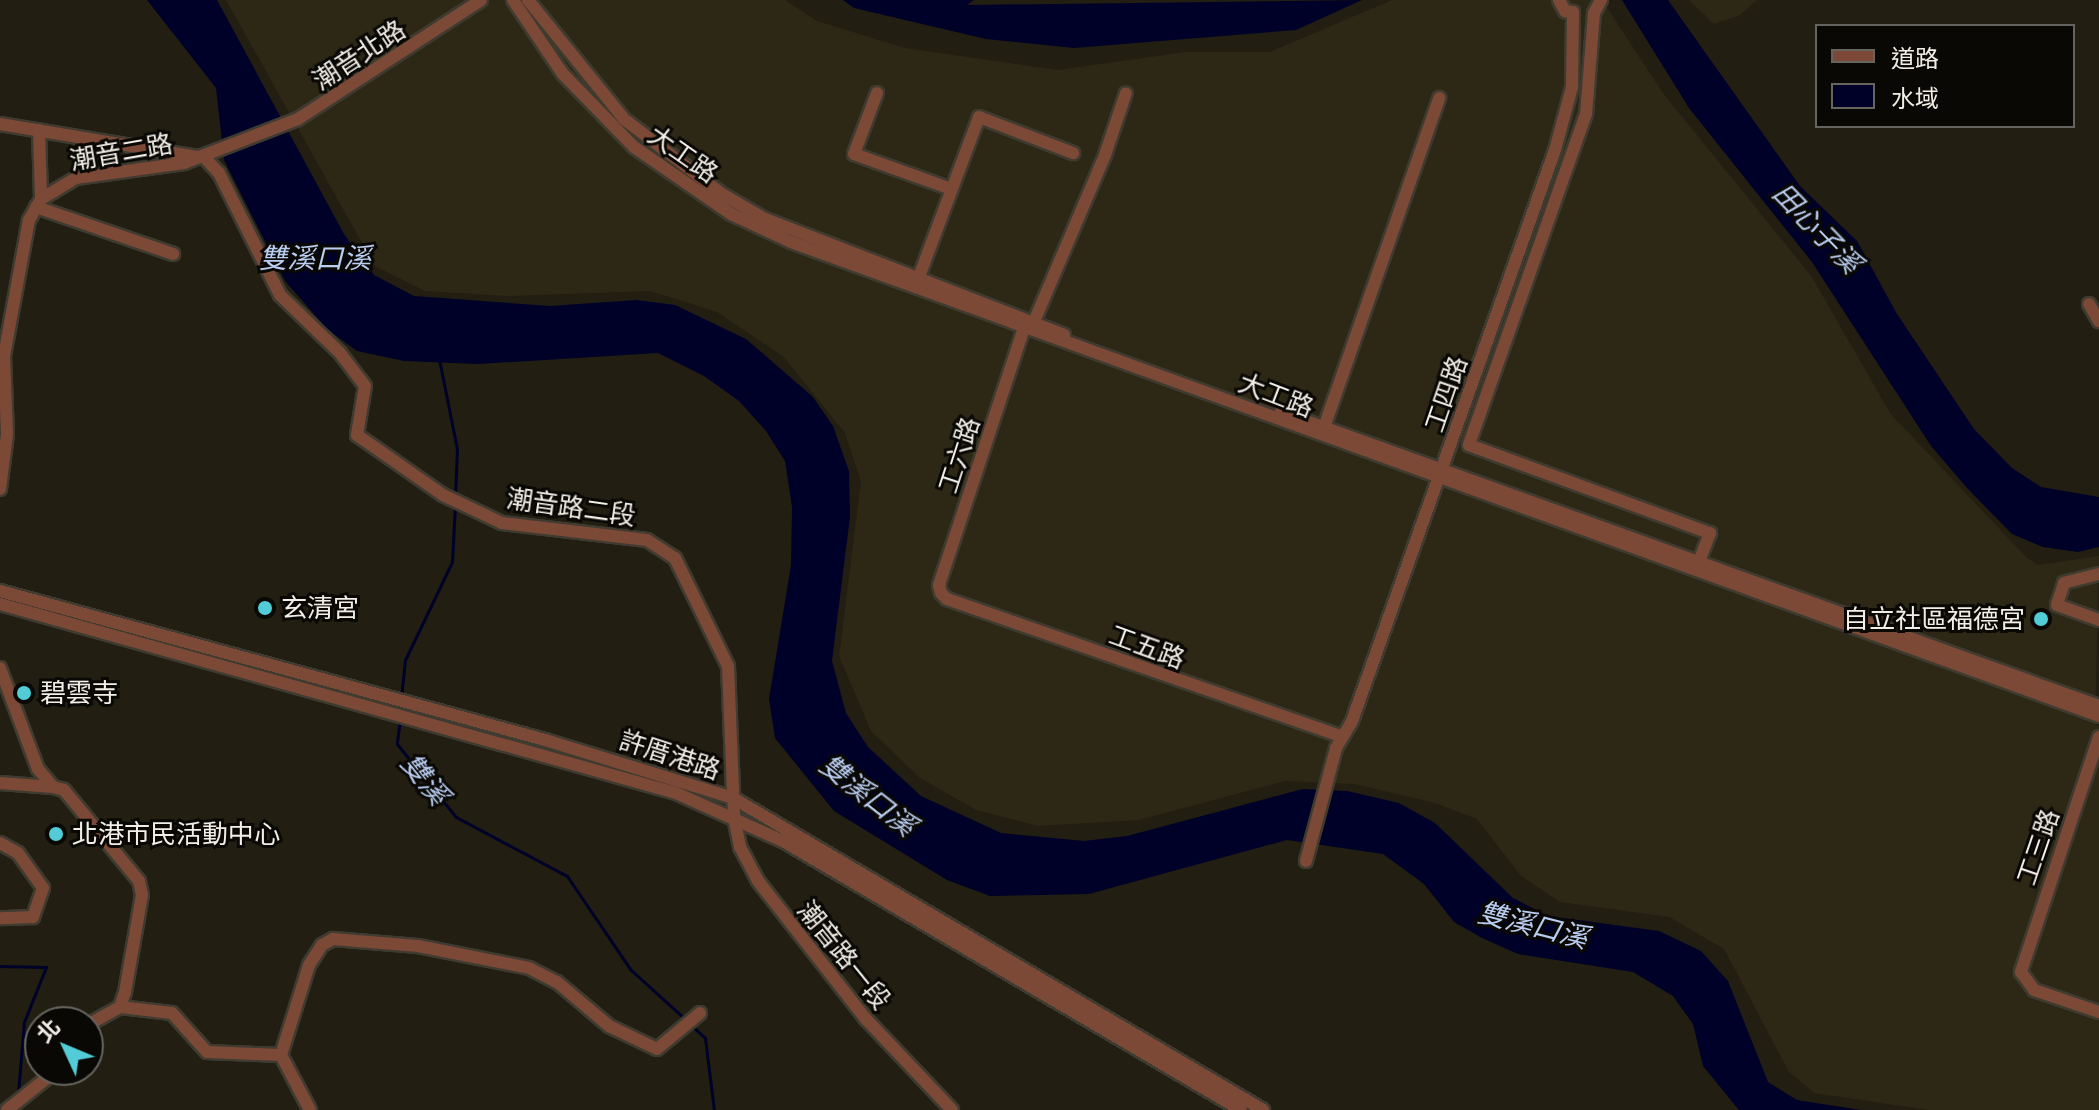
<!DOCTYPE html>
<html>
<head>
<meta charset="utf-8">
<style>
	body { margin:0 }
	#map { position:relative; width:2099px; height:1110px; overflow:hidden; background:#221e12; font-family:"Public Sans","Noto Sans TC",sans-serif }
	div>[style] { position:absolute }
	.built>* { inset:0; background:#2d2715 }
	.water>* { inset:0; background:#000128 }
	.stream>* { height:3px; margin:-1.5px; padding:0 1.5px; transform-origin:1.5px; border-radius:1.5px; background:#000128 }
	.roads { filter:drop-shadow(2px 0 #3f3b30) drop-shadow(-2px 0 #3f3b30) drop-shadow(0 2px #3f3b30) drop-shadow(0 -2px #3f3b30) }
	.minor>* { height:12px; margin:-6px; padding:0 6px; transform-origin:6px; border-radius:6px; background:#7b4936 }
	.dots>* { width:22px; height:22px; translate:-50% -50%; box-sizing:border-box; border:4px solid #0a0804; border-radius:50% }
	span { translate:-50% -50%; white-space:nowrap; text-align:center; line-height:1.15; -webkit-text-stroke:6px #0a0804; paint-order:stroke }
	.street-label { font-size:26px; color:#f1eee7 }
	.poi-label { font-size:26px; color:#f1eee7 }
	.left { translate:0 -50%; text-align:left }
	.right { translate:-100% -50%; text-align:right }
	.water-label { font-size:28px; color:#b9cdf1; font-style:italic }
	.legend { position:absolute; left:1815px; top:24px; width:260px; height:104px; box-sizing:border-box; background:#0a0804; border:2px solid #66645f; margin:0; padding:10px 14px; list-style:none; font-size:24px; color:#f1eee7 }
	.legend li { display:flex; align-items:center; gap:16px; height:40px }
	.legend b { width:40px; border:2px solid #66645f }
	.north { position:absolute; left:24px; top:1006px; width:80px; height:80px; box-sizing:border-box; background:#0a0804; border:2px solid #66645f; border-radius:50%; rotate:314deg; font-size:22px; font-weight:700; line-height:32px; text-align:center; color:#f1eee7 }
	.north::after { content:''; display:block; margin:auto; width:28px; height:36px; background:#52ccd6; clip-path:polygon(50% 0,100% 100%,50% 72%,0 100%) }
</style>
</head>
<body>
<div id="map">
	<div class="built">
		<div style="clip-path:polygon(226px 0,785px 0,817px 21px,905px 48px,1058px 70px,1185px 52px,1270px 52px,1392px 0,1602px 0,1663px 93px,1812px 277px,1890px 413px,2026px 557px,2038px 565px,2099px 556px,2095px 724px,2099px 726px,2099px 1110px,1929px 1110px,1814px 1093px,1789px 1072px,1724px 949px,1669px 917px,1560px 902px,1521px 876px,1477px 819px,1435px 803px,1354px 784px,1285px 781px,1139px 820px,1038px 826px,976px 810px,920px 778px,871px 731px,839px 656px,861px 481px,845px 433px,784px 357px,717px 312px,650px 291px,507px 296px,425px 291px,375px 266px)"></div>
		<div style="clip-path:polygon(1689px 0,1757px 0,1740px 15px,1714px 24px)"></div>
	</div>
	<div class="water">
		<div style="clip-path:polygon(147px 0,217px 0,344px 234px,374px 275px,414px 296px,550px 306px,636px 300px,675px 305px,746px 339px,813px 397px,833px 426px,849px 471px,850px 517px,832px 661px,846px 713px,868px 747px,921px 796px,1001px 833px,1084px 841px,1127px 836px,1303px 789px,1347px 791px,1399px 803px,1435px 823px,1513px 898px,1548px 916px,1659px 931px,1701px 951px,1728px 981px,1768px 1082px,1797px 1100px,1861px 1110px,1739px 1110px,1703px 1066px,1693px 1024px,1673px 996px,1633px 972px,1518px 954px,1482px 938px,1454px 922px,1424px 884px,1383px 854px,1287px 840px,1089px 894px,990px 896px,947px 880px,834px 811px,775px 738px,769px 699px,791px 565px,792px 507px,785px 461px,766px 431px,739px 401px,704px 376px,658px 353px,478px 364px,404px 361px,357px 351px,328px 330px,285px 281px,224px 160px,216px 88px)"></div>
		<div style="clip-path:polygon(843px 0,974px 0,967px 5px,1362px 0,1296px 30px,1074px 48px,986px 39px,854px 8px)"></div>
		<div style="clip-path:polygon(1622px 0,1668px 0,1800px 186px,1857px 241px,1897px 314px,1974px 429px,2012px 468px,2041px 487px,2099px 497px,2099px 547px,2078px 552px,2043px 547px,2012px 534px,1967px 488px,1931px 446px,1812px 262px,1689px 108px)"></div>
	</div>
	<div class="stream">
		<div style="left:439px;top:359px;width:92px;rotate:78.7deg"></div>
		<div style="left:457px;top:449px;width:48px;rotate:92.4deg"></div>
		<div style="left:401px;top:698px;width:38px;rotate:-84deg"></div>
		<div style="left:405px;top:660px;width:109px;rotate:-64.4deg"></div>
		<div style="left:452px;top:562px;width:57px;rotate:-87deg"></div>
		<div style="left:400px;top:718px;width:26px;rotate:97deg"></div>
		<div style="left:397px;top:744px;width:94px;rotate:51.1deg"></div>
		<div style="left:456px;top:817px;width:126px;rotate:28deg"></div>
		<div style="left:567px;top:876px;width:114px;rotate:55.8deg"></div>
		<div style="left:631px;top:970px;width:73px;rotate:42.2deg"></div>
		<div style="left:0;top:966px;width:46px;rotate:1.2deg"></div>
		<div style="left:46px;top:967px;width:59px;rotate:111.8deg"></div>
		<div style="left:24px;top:1022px;width:71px;rotate:94.8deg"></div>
		<div style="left:691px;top:1025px;width:19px;rotate:43deg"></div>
		<div style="left:705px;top:1038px;width:73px;rotate:82.9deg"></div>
	</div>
	<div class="roads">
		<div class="minor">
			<div style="left:513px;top:0;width:89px;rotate:56deg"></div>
			<div style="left:563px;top:74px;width:102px;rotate:45.8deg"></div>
			<div style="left:634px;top:147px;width:118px;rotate:34.6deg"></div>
			<div style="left:731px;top:214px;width:66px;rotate:25deg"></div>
			<div style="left:791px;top:242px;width:1391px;rotate:19.92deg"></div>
			<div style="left:528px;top:0;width:153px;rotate:51.1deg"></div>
			<div style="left:624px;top:119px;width:123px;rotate:37.4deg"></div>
			<div style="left:722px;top:194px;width:48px;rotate:30.3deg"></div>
			<div style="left:763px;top:218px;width:323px;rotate:21.2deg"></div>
			<div style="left:1559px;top:0;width:13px;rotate:61deg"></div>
			<div style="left:1565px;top:11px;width:8px;rotate:7deg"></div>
			<div style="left:1601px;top:0;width:15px;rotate:118deg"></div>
			<div style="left:1594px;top:13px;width:101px;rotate:94.5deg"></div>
			<div style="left:1586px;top:114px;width:351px;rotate:109.5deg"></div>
			<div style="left:1469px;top:445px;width:257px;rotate:20.1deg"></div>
			<div style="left:1710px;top:533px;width:28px;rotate:111deg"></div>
			<div style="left:877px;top:93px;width:65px;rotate:110.7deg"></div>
			<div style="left:854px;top:154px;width:103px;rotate:19.8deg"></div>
			<div style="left:0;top:124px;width:200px;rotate:9.5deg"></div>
			<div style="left:39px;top:130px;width:69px;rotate:88.3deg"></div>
			<div style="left:204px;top:157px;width:22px;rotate:47deg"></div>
			<div style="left:219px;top:173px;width:136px;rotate:63.4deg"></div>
			<div style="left:280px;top:295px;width:83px;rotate:44deg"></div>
			<div style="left:340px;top:353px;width:41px;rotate:52.9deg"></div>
			<div style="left:365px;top:386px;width:50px;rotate:99.3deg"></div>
			<div style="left:357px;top:435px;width:105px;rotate:34.9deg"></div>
			<div style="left:443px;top:495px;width:65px;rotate:25.4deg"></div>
			<div style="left:502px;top:523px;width:146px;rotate:6.7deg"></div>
			<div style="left:647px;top:540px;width:33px;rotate:33deg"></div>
			<div style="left:675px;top:558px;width:120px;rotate:63.9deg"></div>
			<div style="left:728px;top:666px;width:152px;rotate:87.7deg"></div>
			<div style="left:734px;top:818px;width:30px;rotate:78deg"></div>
			<div style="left:740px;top:847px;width:38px;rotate:62deg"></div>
			<div style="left:758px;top:881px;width:175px;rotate:52deg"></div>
			<div style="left:866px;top:1019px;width:125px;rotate:46.6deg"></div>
			<div style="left:36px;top:207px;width:145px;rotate:18.9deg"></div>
			<div style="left:917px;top:282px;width:176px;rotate:-69.4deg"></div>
			<div style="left:979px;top:117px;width:101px;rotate:21deg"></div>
			<div style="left:2089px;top:304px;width:20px;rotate:60deg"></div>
			<div style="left:1033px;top:324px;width:184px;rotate:-66.9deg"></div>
			<div style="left:1105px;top:155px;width:65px;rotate:-71.3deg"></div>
			<div style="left:1023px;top:331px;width:268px;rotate:108.3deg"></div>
			<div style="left:939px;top:585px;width:8px;rotate:76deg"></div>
			<div style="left:941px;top:593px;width:8px;rotate:45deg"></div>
			<div style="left:947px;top:599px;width:417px;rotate:19.2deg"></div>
			<div style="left:1281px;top:412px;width:869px;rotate:19.77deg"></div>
			<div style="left:1322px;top:433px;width:355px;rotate:-70.7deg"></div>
			<div style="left:0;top:489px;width:55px;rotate:-82.7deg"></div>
			<div style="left:7px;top:434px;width:78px;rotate:-92.2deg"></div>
			<div style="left:4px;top:356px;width:138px;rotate:-79.6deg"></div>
			<div style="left:29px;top:220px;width:24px;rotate:-60deg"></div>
			<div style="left:41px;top:199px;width:41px;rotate:-31deg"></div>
			<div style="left:76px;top:178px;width:109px;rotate:-7.9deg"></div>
			<div style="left:184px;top:163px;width:122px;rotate:-21.1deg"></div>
			<div style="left:298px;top:119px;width:218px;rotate:-33deg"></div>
			<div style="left:2099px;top:574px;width:36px;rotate:166deg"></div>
			<div style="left:2064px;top:583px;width:23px;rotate:108deg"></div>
			<div style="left:2057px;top:605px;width:45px;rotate:19.7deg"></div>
			<div style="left:0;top:591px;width:565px;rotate:15.29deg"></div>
			<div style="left:545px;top:740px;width:197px;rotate:17.1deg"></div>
			<div style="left:733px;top:798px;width:615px;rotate:30.48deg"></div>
			<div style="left:0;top:604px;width:702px;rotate:15.62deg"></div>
			<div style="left:676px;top:793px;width:117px;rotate:24.2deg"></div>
			<div style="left:783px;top:841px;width:531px;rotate:30.43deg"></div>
			<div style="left:0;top:668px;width:108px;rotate:69.4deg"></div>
			<div style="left:38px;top:769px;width:23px;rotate:50deg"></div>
			<div style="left:53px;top:787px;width:11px;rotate:15deg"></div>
			<div style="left:64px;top:790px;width:118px;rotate:50.5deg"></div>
			<div style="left:139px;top:881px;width:14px;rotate:78deg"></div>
			<div style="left:142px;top:895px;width:98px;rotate:99.9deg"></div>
			<div style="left:125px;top:992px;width:16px;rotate:108deg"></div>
			<div style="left:120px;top:1007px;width:37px;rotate:151deg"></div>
			<div style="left:2099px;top:737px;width:248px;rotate:108.4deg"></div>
			<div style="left:2021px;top:972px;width:22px;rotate:54deg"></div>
			<div style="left:2034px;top:990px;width:69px;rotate:18.7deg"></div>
			<div style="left:0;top:783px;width:53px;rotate:4.3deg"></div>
			<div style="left:0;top:843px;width:21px;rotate:29deg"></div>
			<div style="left:18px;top:853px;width:43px;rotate:54.5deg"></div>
			<div style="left:43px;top:888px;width:31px;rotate:109deg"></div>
			<div style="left:33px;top:917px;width:33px;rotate:178deg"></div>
			<div style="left:1306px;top:861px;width:117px;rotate:-75.1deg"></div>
			<div style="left:1336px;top:748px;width:31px;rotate:-59deg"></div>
			<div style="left:1352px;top:721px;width:606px;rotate:-70.43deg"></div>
			<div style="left:1555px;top:150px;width:65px;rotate:-74.9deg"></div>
			<div style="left:1572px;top:87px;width:75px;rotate:-89.2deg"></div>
			<div style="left:120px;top:1007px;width:52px;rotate:6.6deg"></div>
			<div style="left:172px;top:1013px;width:52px;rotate:48.1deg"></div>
			<div style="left:207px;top:1052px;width:74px;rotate:2.3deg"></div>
			<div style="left:281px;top:1055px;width:94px;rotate:-72.7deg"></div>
			<div style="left:309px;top:965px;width:24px;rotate:-57deg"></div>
			<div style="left:322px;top:945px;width:13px;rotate:-29deg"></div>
			<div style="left:333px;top:939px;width:85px;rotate:4.7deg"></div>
			<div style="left:418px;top:946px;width:113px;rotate:11.2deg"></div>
			<div style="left:529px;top:968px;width:31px;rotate:27deg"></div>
			<div style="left:557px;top:982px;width:68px;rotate:40.2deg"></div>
			<div style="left:609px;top:1026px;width:53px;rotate:25.6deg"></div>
			<div style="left:657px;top:1049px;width:56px;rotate:-39.9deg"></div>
			<div style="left:281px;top:1055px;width:62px;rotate:62.2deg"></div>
			<div style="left:7px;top:1110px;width:64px;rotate:-38.7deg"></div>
		</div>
	</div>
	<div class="dots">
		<div style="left:265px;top:608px;background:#52ccd6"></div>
		<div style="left:2041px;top:619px;background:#52ccd6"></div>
		<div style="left:24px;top:693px;background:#52ccd6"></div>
		<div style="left:56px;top:834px;background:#52ccd6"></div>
	</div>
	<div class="street-label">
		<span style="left:359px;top:55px;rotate:-33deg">潮音北路</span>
		<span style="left:121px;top:152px;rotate:-10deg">潮音二路</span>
		<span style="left:683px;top:154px;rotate:35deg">大工路</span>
		<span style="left:1446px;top:394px;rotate:-71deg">工四路</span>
		<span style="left:1276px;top:395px;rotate:21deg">大工路</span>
		<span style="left:959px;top:455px;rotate:-72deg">工六路</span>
		<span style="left:571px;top:507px;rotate:8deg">潮音路二段</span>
		<span style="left:1147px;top:647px;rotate:20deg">工五路</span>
		<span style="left:670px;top:755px;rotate:18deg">許厝港路</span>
		<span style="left:2038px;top:847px;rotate:-71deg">工三路</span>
		<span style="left:844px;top:955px;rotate:51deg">潮音路一段</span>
	</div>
	<div class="poi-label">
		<span class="left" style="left:281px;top:608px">玄清宮</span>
		<span class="right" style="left:2025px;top:619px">自立社區福德宮</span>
		<span class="left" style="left:40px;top:693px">碧雲寺</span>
		<span class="left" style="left:72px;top:834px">北港市民活動中心</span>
	</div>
	<div class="water-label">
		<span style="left:1817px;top:228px;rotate:46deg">田心子溪</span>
		<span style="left:315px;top:258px">雙溪口溪</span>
		<span style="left:425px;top:779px;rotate:51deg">雙溪</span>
		<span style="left:868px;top:795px;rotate:38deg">雙溪口溪</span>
		<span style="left:1533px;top:925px;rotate:14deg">雙溪口溪</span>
	</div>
	<ul class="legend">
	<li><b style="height:10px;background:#7b4936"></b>道路</li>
	<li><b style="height:22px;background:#000128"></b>水域</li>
	</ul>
	<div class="north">北</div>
</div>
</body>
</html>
